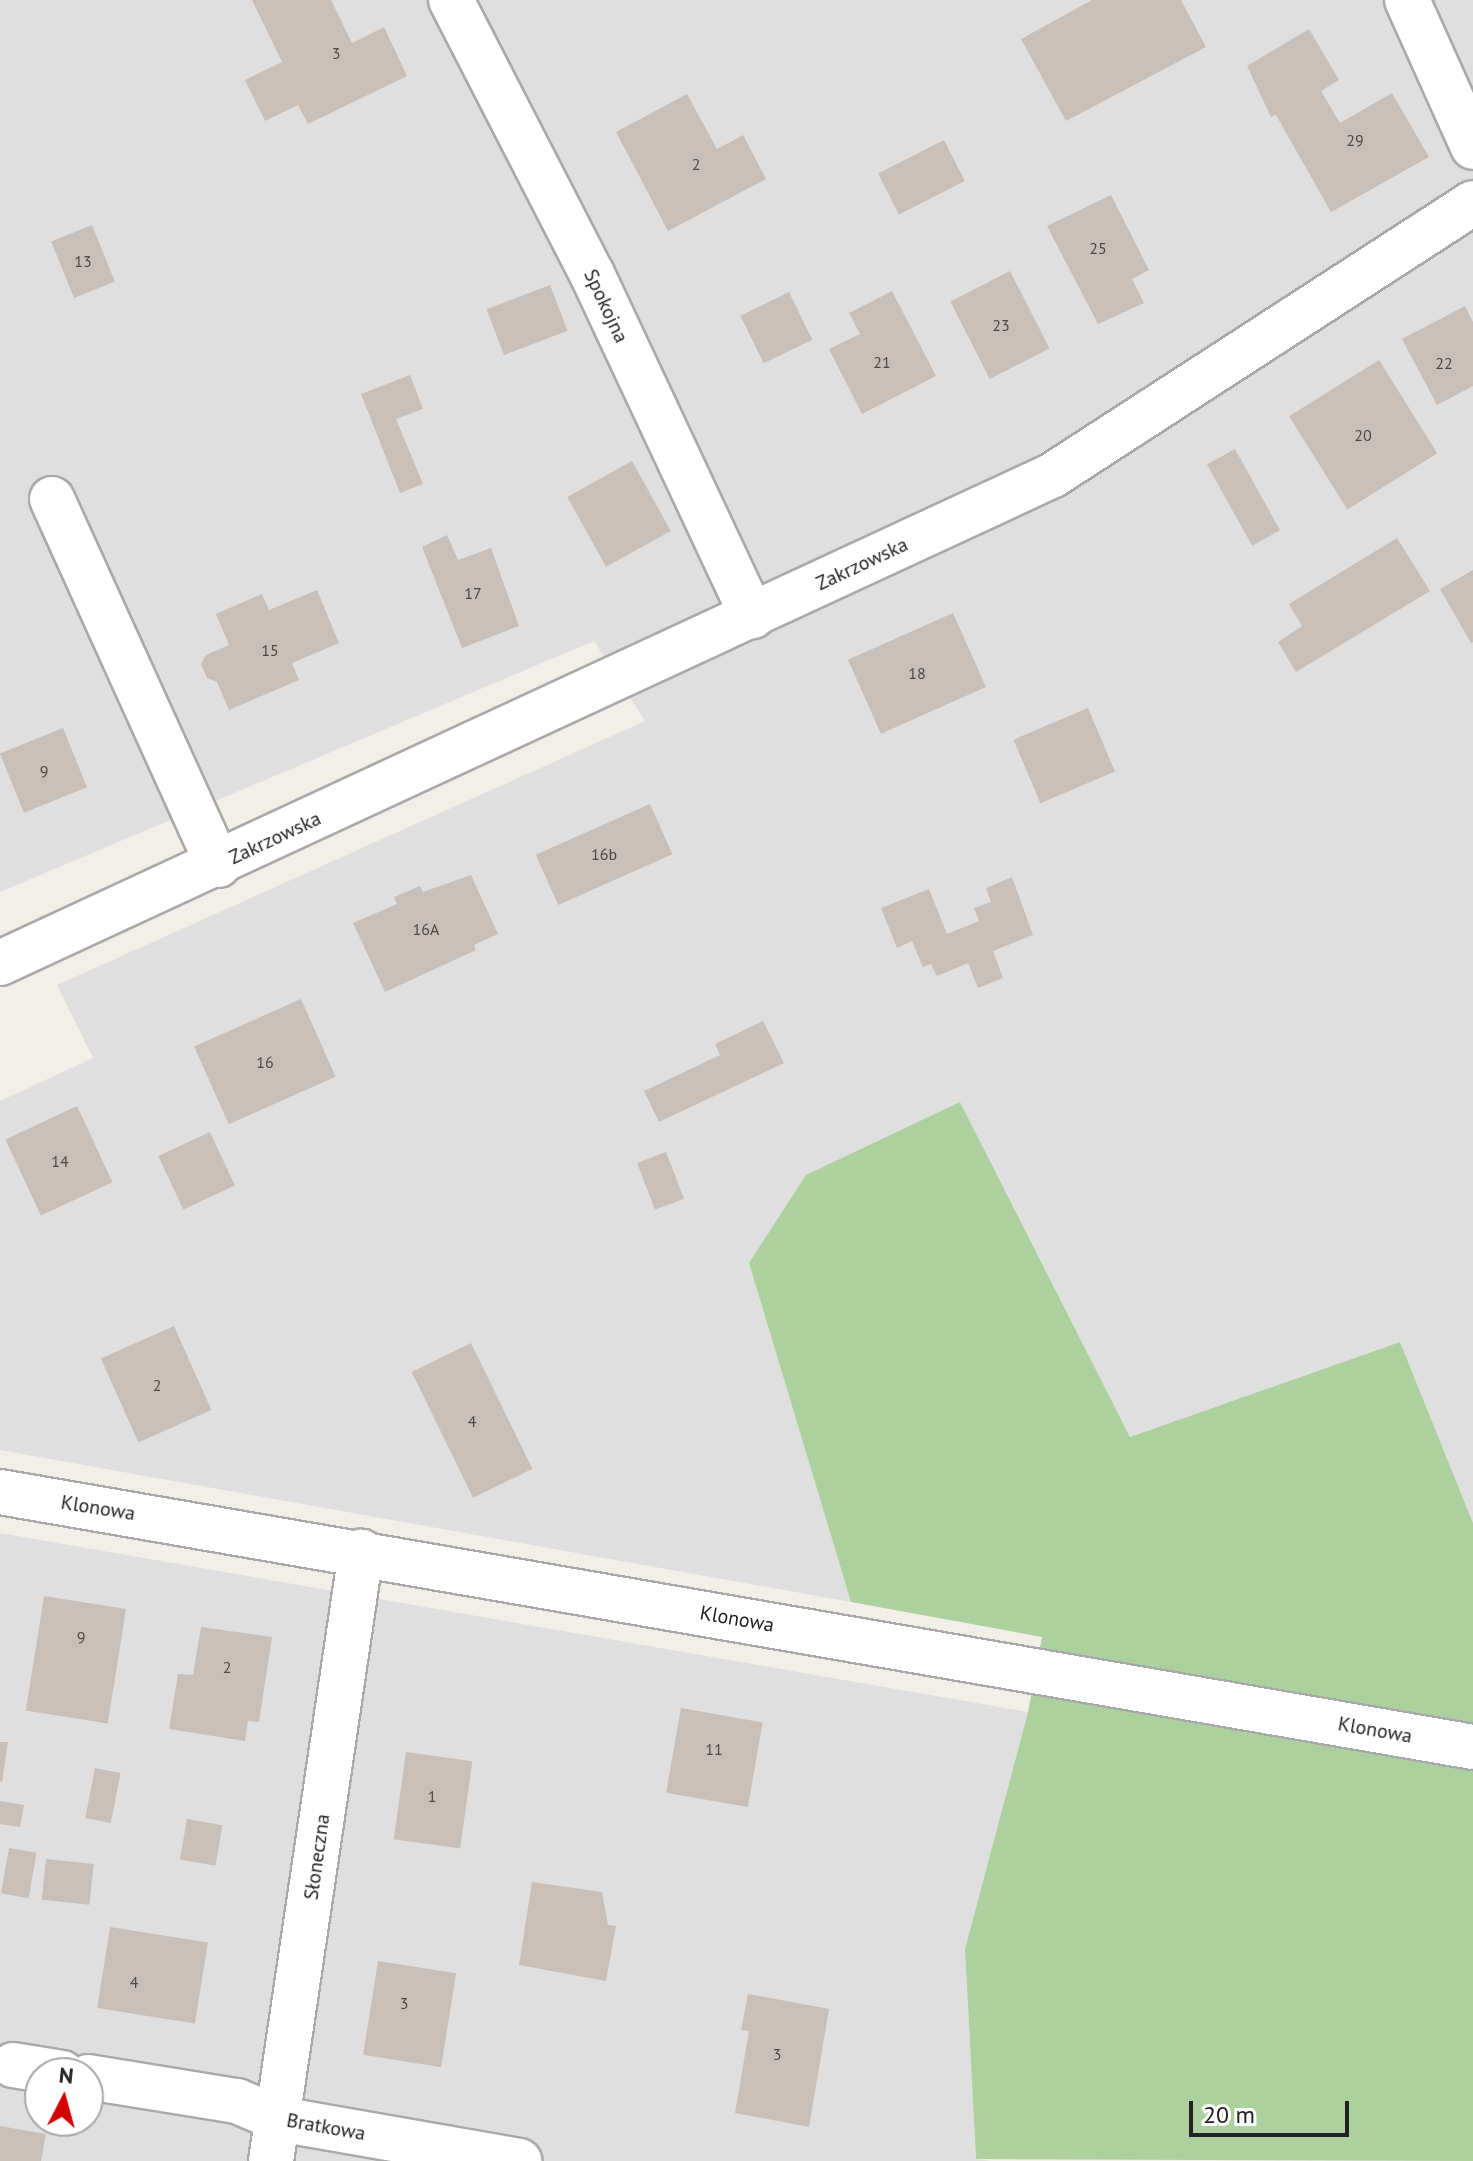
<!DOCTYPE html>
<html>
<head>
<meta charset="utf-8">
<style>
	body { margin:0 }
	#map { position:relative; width:1473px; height:2161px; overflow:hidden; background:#f2efe9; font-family:"PT Sans",sans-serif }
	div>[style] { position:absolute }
	.residential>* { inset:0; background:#e0dfdf }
	.forest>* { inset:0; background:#add19e }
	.building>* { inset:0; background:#c7bfb8; transform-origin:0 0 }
	.roads { filter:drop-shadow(2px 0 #a9a9a9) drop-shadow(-2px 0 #a9a9a9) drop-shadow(0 2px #a9a9a9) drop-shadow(0 -2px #a9a9a9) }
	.street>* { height:44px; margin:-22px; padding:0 22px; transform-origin:22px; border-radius:22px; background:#fff }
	span { translate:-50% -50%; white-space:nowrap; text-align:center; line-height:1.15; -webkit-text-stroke:8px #fff; paint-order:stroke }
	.number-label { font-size:16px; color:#4b4948 }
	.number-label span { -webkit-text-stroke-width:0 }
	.street-label { font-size:20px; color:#222 }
	.north { position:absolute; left:24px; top:2057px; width:80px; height:80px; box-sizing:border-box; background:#fff; border:2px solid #a7a7a7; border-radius:50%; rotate:6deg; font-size:22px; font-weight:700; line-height:32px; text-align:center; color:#222 }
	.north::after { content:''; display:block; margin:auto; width:28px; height:36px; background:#d40000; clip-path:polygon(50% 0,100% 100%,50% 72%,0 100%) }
	.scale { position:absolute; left:1189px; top:2101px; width:160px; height:36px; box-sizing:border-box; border:4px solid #222; border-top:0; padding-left:10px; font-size:24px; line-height:28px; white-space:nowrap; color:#222; -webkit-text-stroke:6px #fff; paint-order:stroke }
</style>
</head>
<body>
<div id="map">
	<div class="residential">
		<div style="clip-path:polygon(0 0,1473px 0,1473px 1523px,1400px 1342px,1130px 1437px,960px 1102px,749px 1263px,851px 1602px,0 1450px,0 1101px,93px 1058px,57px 985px,645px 721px,594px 641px,0 892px)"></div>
		<div style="clip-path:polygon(evenodd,0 1533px,1028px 1712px,965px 1949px,976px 2159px,991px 2161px,0 2161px,0 1533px,40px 2073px,88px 2073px,88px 2121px,40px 2121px,40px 2073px)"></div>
	</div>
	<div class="forest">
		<div style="clip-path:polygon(960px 1102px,1130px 1437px,1400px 1342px,1473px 1523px,1473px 2161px,976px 2159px,965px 1949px,1028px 1712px,1042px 1637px,851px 1602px,749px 1263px,806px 1175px)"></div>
	</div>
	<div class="building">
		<div style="clip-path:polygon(252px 0,331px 0,352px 43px,384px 27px,407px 76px,308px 124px,298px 105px,265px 121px,245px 80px,282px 62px)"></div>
		<div style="clip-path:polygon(1092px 0,1181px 0,1206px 47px,1066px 121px,1021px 39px)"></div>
		<div style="clip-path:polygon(1309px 29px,1339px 80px,1321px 91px,1340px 123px,1392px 93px,1429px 157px,1331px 212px,1276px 115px,1271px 117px,1247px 66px)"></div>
		<div style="clip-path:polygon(687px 94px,717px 149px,743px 135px,766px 179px,668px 231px,616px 132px)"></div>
		<div style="left:944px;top:140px;width:46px;height:74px;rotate:63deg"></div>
		<div style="clip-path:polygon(1111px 195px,1149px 270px,1132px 279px,1144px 303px,1098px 324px,1047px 226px)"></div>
		<div style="left:92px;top:225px;width:61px;height:44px;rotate:68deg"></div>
		<div style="left:1010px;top:271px;width:87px;height:67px;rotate:63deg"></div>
		<div style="left:550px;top:285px;width:49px;height:68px;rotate:69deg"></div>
		<div style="clip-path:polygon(892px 291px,936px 376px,862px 414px,829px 349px,860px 334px,849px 313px)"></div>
		<div style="left:789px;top:292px;width:53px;height:54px;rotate:64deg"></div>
		<div style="clip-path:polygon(1465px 306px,1473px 322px,1473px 386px,1437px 405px,1402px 339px)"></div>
		<div style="left:1379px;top:360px;width:110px;height:106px;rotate:58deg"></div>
		<div style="clip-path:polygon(410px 375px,423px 409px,396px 419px,423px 484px,400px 493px,361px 394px)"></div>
		<div style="left:1235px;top:449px;width:93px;height:32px;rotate:61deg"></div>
		<div style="left:632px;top:461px;width:80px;height:74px;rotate:61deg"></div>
		<div style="clip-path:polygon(447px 535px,458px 560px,491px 548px,519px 626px,462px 648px,422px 547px)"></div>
		<div style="clip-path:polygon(1397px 538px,1430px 591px,1296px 672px,1278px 642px,1302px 626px,1289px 604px)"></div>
		<div style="clip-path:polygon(1473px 570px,1473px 642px,1471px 643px,1440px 589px)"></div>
		<div style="clip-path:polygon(317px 590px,339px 643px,292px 663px,299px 680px,229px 710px,217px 682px,207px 678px,201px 664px,206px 655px,229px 645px,216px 614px,262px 594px,269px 610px)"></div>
		<div style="left:953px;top:613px;width:81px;height:115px;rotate:66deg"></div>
		<div style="left:1088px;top:708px;width:69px;height:81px;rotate:67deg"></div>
		<div style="left:63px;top:728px;width:64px;height:68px;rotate:68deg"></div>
		<div style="left:650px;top:804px;width:55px;height:125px;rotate:66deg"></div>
		<div style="clip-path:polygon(471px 875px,498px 934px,474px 945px,476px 950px,385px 992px,353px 923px,397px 904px,394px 897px,420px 886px,423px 892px)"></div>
		<div style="clip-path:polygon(1012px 877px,1033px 935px,993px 951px,1003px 978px,978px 988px,968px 963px,937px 976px,931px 964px,923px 967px,912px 941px,897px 948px,881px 908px,929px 889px,947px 934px,979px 921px,974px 908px,991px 902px,986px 888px)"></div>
		<div style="left:301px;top:999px;width:85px;height:117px;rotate:66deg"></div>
		<div style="clip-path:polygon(763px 1021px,784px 1063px,659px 1122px,644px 1091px,720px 1055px,715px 1044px)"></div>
		<div style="left:77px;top:1106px;width:84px;height:79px;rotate:65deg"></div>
		<div style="left:210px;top:1132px;width:59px;height:57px;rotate:65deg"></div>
		<div style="left:666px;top:1152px;width:50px;height:31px;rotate:69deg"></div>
		<div style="left:174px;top:1326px;width:92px;height:80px;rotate:66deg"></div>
		<div style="left:471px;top:1343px;width:140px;height:66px;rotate:64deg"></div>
		<div style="left:44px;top:1596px;width:83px;height:116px;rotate:9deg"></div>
		<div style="clip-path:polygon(201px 1627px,272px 1637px,259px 1722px,248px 1721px,245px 1741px,169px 1729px,178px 1674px,193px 1675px)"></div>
		<div style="left:681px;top:1708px;width:83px;height:86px;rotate:10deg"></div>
		<div style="clip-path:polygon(0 1742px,8px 1742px,2px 1782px,0 1781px)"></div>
		<div style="left:406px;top:1752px;width:67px;height:88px;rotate:8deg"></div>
		<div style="left:95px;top:1768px;width:26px;height:51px;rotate:11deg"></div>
		<div style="clip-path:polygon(0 1801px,24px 1805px,20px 1827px,0 1824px)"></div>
		<div style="left:187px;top:1819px;width:36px;height:41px;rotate:10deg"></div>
		<div style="left:9px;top:1848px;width:28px;height:46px;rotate:10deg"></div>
		<div style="left:46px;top:1859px;width:48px;height:41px;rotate:6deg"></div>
		<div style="clip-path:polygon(532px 1882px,602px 1892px,608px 1925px,616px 1926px,606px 1981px,519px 1965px)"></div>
		<div style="left:110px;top:1927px;width:99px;height:82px;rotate:9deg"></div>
		<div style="left:378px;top:1961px;width:79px;height:95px;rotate:9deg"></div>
		<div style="clip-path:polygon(748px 1994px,829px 2009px,809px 2127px,735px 2113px,749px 2031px,741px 2030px)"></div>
		<div style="clip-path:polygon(0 2126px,46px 2134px,41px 2161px,0 2161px)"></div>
	</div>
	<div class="roads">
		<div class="street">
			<div style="left:451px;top:0;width:308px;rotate:62.8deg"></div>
			<div style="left:592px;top:274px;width:378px;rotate:64.9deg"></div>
			<div style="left:1407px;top:0;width:161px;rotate:65.8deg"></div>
			<div style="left:52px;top:499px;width:402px;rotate:65.6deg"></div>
			<div style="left:0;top:963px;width:1161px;rotate:-24.86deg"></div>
			<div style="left:1053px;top:475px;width:500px;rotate:-32.93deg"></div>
			<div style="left:0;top:1492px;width:1495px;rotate:9.82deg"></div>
			<div style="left:13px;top:2065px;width:50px;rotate:9.3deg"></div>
			<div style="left:88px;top:2077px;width:151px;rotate:9.2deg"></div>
			<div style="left:237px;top:2101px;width:46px;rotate:23.2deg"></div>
			<div style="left:279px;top:2119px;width:244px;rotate:9.9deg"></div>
			<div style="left:271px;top:2161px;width:616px;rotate:-81.59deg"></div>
		</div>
	</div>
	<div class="number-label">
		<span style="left:336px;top:53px">3</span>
		<span style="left:1355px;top:140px">29</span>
		<span style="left:696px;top:164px">2</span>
		<span style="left:1098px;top:248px">25</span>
		<span style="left:83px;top:261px">13</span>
		<span style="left:1001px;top:325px">23</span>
		<span style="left:882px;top:362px">21</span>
		<span style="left:1444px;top:363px">22</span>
		<span style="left:1363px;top:435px">20</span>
		<span style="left:473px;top:593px">17</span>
		<span style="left:270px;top:650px">15</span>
		<span style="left:917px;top:673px">18</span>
		<span style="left:44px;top:771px">9</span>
		<span style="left:604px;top:854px">16b</span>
		<span style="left:426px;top:929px">16A</span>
		<span style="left:265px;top:1062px">16</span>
		<span style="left:60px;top:1161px">14</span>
		<span style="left:157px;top:1385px">2</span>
		<span style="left:472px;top:1421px">4</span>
		<span style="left:81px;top:1637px">9</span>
		<span style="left:227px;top:1667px">2</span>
		<span style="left:714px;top:1749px">11</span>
		<span style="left:432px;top:1796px">1</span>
		<span style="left:134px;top:1982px">4</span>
		<span style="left:404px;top:2003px">3</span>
		<span style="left:777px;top:2054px">3</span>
	</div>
	<div class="street-label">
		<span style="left:606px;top:306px;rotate:65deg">Spokojna</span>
		<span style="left:862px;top:564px;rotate:-25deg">Zakrzowska</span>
		<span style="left:275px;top:838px;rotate:-25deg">Zakrzowska</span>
		<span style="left:98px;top:1508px;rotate:9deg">Klonowa</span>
		<span style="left:737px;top:1619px;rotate:10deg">Klonowa</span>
		<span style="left:1375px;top:1730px;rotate:10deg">Klonowa</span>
		<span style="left:317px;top:1857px;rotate:-82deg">Słoneczna</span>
		<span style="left:326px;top:2127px;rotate:10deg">Bratkowa</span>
	</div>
	<div class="north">N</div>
	<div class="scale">20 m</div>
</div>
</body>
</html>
